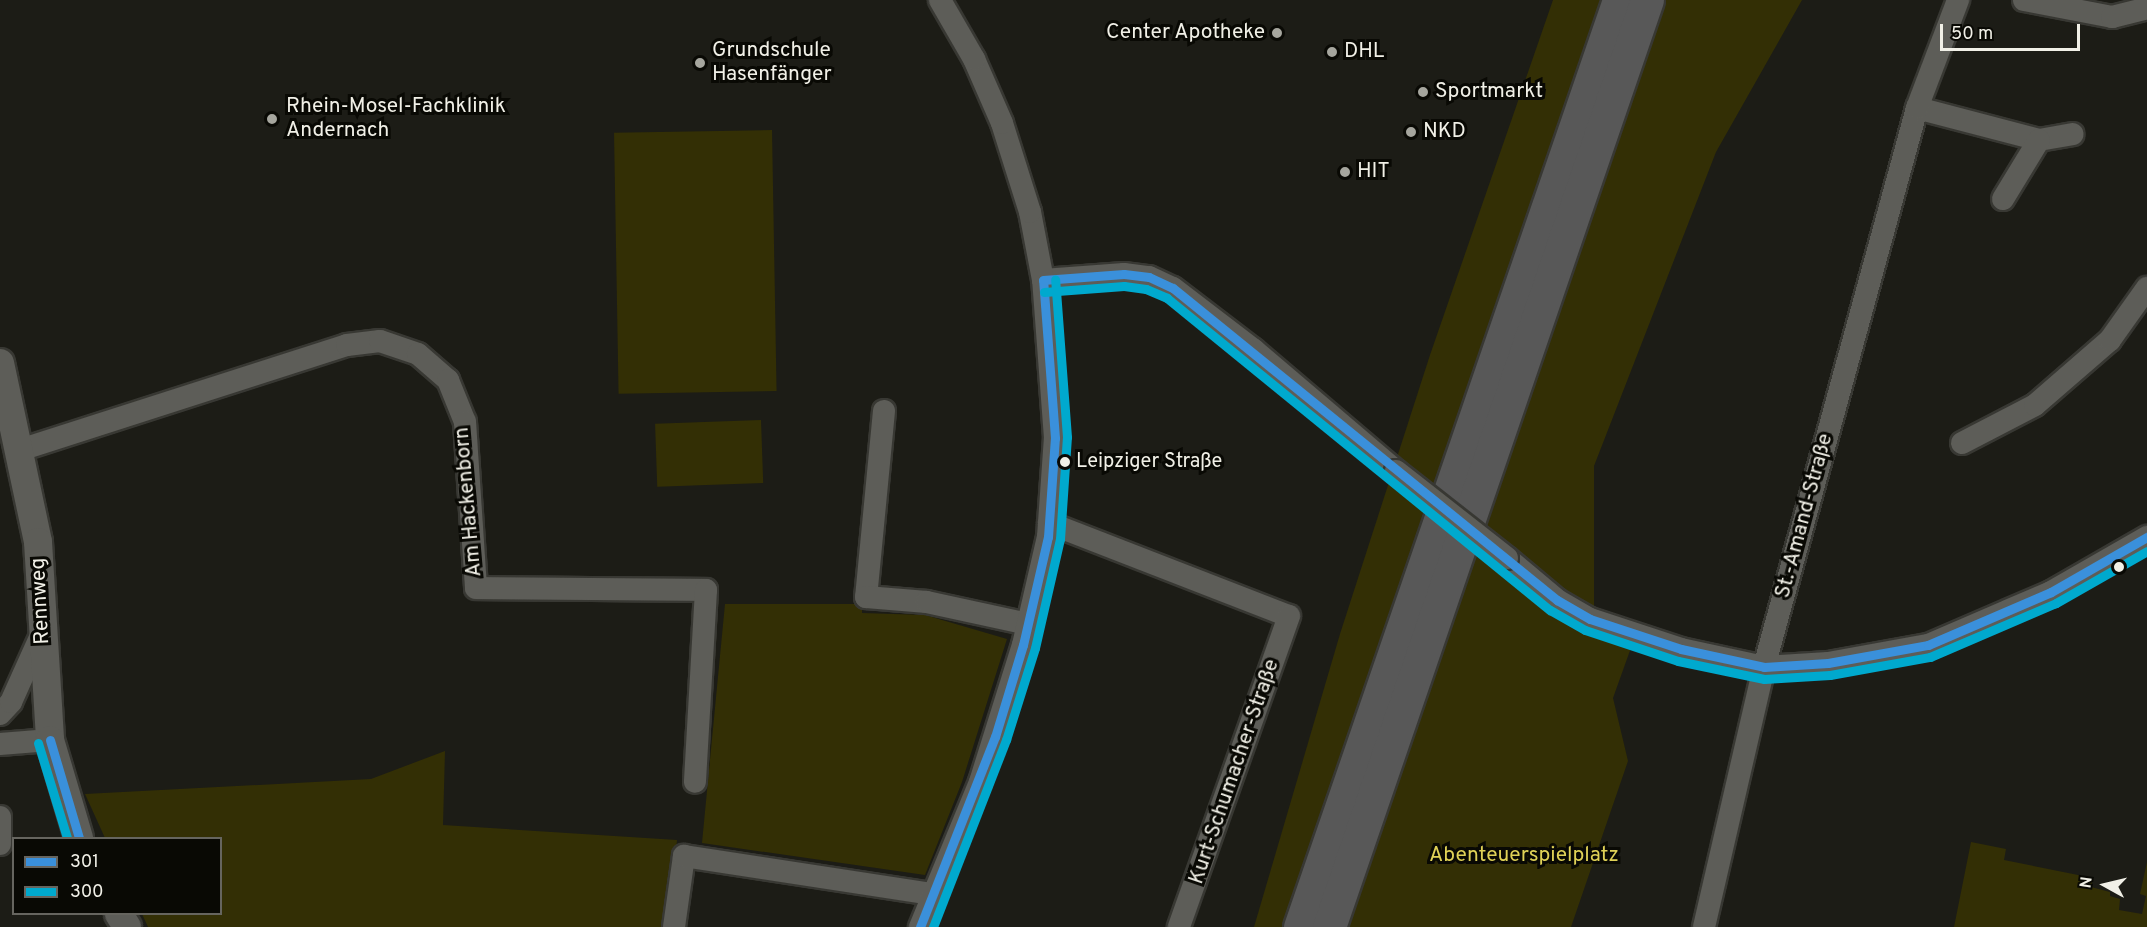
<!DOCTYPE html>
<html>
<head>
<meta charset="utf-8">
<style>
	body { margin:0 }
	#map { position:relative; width:2147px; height:927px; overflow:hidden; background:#1c1c16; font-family:Overpass,sans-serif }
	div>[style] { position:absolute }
	.green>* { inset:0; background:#332f05; transform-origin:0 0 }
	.roads { filter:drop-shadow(2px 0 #383833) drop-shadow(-2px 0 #383833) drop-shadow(0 2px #383833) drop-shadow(0 -2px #383833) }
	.minor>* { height:22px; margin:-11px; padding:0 11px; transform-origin:11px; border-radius:11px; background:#5d5d58 }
	.tertiary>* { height:28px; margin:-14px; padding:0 14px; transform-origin:14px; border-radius:14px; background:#5d5d58 }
	.trunk>* { height:33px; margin:-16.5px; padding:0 16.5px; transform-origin:16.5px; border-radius:16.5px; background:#585858 }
	.bridges { filter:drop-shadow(2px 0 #383833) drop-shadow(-2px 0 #383833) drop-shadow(0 2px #383833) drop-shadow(0 -2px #383833) }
	.minor-bridge>* { height:22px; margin:-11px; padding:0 11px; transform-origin:11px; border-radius:11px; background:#5d5d58 }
	.bus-1>* { height:9px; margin:-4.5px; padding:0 4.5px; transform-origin:4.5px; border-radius:4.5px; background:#3a90db }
	.bus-2>* { height:9px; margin:-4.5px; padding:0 4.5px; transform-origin:4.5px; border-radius:4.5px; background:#00a9ce }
	.dots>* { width:16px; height:16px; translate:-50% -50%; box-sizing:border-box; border:3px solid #090904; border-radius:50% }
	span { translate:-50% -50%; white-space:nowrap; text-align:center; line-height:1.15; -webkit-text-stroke:6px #090904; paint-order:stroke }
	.bus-label { font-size:20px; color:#f1f0e7 }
	.left { translate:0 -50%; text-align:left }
	.poi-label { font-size:21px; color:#f1f0e7 }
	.right { translate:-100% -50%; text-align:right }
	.street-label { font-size:21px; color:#f1f0e7 }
	.park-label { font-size:21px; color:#dfd157 }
	.legend { position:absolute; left:12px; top:837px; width:210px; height:78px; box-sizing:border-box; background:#090904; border:2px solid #66655f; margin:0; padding:8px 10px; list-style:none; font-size:18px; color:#f1f0e7 }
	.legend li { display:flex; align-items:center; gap:12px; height:30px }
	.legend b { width:30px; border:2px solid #66655f }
	.north { position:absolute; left:2075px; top:855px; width:60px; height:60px; -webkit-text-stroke:4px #090904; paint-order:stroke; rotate:278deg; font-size:16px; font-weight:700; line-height:24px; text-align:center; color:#f1f0e7 }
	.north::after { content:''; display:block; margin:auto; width:21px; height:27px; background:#f1f0e7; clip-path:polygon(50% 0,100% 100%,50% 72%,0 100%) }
	.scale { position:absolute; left:1940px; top:24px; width:140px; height:27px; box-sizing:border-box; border:3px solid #f1f0e7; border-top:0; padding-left:8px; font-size:18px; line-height:21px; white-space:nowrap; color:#f1f0e7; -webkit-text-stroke:4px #090904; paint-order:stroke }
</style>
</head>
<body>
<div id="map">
	<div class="green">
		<div style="clip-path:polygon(1553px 0,1601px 0,1588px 62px,1290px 927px,1254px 927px,1340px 634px,1430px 355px)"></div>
		<div style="clip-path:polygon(1664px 0,1802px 0,1716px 152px,1594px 466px,1594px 630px,1632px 645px,1613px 698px,1628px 761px,1571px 927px,1338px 927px)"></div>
		<div style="left:772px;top:130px;width:261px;height:158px;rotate:89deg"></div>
		<div style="left:761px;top:420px;width:63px;height:106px;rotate:88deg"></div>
		<div style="clip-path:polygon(725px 604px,862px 604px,862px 613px,925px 615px,1007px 639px,962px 782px,925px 875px,702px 843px)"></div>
		<div style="clip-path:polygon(445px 751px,443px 825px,677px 840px,667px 927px,148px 927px,142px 914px,220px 914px,220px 838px,105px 838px,85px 794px,371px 779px)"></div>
		<div style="clip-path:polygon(1971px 842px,2006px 849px,2004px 860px,2093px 878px,2091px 887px,2110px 892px,2110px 896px,2120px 899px,2119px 910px,2142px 914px,2146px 896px,2140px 894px,2147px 862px,2147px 927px,1954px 927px)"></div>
	</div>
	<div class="roads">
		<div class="minor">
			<div style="left:2024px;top:0;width:90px;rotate:10.9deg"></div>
			<div style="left:2112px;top:17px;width:36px;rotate:-14deg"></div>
			<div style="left:1917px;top:108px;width:126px;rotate:14.7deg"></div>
			<div style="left:2039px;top:140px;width:34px;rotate:-10deg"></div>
			<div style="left:2003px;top:199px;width:69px;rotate:-58.6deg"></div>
			<div style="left:1043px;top:280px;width:81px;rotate:-4.2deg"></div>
			<div style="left:1124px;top:274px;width:25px;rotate:7deg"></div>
			<div style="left:1149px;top:277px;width:26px;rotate:25deg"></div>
			<div style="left:1173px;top:288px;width:102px;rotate:37.4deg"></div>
			<div style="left:1254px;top:350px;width:187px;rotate:40.4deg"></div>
			<div style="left:884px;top:411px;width:187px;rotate:95.5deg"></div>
			<div style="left:866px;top:597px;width:61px;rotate:4.7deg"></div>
			<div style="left:927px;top:602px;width:103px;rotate:12.3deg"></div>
			<div style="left:1962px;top:443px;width:82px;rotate:-27.5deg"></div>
			<div style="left:2035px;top:405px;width:99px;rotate:-40.9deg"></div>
			<div style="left:2110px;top:340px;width:64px;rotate:-54.6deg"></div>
			<div style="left:20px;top:450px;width:343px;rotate:-17.8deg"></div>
			<div style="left:347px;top:345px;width:33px;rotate:-7deg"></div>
			<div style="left:380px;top:341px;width:40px;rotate:18.9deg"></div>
			<div style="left:418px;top:354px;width:40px;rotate:41deg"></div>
			<div style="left:448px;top:380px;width:45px;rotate:68deg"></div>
			<div style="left:465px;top:422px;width:166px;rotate:86.2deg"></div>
			<div style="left:476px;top:588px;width:230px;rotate:0.5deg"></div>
			<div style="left:706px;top:590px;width:192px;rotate:93.3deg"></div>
			<div style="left:1049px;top:523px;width:257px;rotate:21.2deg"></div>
			<div style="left:1289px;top:616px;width:330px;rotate:109.5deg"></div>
			<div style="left:1507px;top:558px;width:65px;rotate:40deg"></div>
			<div style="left:1557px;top:600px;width:38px;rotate:30deg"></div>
			<div style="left:1590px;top:619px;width:96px;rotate:18.2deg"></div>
			<div style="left:1681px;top:649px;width:85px;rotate:12.2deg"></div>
			<div style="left:1764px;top:667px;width:64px;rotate:-3.6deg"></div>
			<div style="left:1828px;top:663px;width:102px;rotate:-10.2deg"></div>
			<div style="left:1928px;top:645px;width:134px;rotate:-23.3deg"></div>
			<div style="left:2051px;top:592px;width:111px;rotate:-29.8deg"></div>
			<div style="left:0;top:714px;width:16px;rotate:-47deg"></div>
			<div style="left:11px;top:702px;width:76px;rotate:-65.8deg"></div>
			<div style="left:0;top:744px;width:50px;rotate:-4.6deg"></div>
			<div style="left:0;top:817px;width:27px;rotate:90deg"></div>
			<div style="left:674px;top:927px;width:72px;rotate:-82deg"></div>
			<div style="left:684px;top:856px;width:252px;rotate:8.7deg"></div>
			<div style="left:920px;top:927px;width:157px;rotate:-67.5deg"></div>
			<div style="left:980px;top:782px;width:144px;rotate:-72.6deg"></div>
			<div style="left:1023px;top:645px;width:111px;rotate:-77deg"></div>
			<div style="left:1048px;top:537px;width:99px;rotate:-86deg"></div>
			<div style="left:1055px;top:438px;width:158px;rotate:-94.3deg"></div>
			<div style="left:1043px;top:280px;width:69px;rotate:-100.8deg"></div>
			<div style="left:1030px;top:212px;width:93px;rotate:-107.5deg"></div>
			<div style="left:1002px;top:123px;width:70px;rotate:-113.6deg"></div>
			<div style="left:974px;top:59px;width:68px;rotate:-120deg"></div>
			<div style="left:1704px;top:927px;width:267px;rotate:-77deg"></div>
			<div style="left:1764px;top:667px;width:580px;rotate:-74.69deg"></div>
			<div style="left:1917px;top:108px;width:116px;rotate:-69.2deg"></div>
		</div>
		<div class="tertiary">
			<div style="left:0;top:363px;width:183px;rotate:78deg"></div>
			<div style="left:38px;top:542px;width:198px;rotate:86.5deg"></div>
			<div style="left:50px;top:740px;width:102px;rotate:73.5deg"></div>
			<div style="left:119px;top:914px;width:15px;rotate:58deg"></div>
		</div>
		<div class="trunk">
			<div style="left:1300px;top:927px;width:980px;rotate:-71.01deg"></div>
			<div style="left:1329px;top:927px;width:980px;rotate:-71.07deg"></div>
		</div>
	</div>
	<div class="bridges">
		<div class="minor-bridge">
			<div style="left:1396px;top:471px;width:141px;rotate:38.1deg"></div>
		</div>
	</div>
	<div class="bus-1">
		<div style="left:1043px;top:280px;width:81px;rotate:-4.2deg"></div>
		<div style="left:1124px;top:274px;width:25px;rotate:7deg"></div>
		<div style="left:1149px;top:277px;width:26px;rotate:25deg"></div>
		<div style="left:1173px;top:288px;width:495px;rotate:39.1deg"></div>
		<div style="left:1557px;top:600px;width:38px;rotate:30deg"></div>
		<div style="left:1590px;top:619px;width:96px;rotate:18.2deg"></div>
		<div style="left:1681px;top:649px;width:85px;rotate:12.2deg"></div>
		<div style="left:1764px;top:667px;width:64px;rotate:-3.6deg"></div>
		<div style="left:1828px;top:663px;width:102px;rotate:-10.2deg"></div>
		<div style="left:1928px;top:645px;width:134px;rotate:-23.3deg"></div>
		<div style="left:2051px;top:592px;width:111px;rotate:-29.8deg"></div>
		<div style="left:50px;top:740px;width:102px;rotate:73.5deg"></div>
		<div style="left:920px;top:927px;width:204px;rotate:-68.5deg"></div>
		<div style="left:995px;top:737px;width:96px;rotate:-73.1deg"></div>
		<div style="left:1023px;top:645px;width:111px;rotate:-77deg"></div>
		<div style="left:1048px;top:537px;width:99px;rotate:-86deg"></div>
		<div style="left:1055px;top:438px;width:158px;rotate:-94.3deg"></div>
	</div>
	<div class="bus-2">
		<div style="left:1044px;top:292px;width:80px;rotate:-4.3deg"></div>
		<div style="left:1124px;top:286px;width:22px;rotate:8deg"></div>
		<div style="left:1146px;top:289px;width:23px;rotate:23deg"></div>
		<div style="left:1167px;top:298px;width:494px;rotate:39.2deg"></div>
		<div style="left:1550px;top:610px;width:40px;rotate:29.7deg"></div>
		<div style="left:1585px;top:630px;width:98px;rotate:18.4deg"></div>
		<div style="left:1678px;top:661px;width:88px;rotate:11.8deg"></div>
		<div style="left:1764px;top:679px;width:66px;rotate:-3.5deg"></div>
		<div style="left:1830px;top:675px;width:102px;rotate:-10.2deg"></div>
		<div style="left:1930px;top:657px;width:137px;rotate:-23.2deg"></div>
		<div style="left:2056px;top:603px;width:105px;rotate:-29.7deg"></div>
		<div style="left:38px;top:743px;width:99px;rotate:73deg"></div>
		<div style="left:933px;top:927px;width:201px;rotate:-68.7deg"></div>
		<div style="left:1006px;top:740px;width:96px;rotate:-72.5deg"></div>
		<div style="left:1035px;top:648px;width:112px;rotate:-77.1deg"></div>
		<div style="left:1060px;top:539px;width:102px;rotate:-86.1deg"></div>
		<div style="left:1067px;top:437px;width:158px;rotate:-94.3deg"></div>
	</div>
	<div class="dots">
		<div style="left:1277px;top:33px;background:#a6a69e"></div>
		<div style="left:1332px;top:52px;background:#a6a69e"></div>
		<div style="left:700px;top:63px;background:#a6a69e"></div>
		<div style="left:1423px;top:92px;background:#a6a69e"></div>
		<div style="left:272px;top:119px;background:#a6a69e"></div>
		<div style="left:1411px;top:132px;background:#a6a69e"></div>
		<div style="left:1345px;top:172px;background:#a6a69e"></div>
		<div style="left:1065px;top:462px;background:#f1f0e7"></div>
		<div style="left:2119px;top:567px;background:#f1f0e7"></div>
	</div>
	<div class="bus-label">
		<span class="left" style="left:1076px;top:462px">Leipziger Straße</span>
	</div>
	<div class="poi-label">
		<span class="right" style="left:1265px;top:33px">Center Apotheke</span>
		<span class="left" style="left:712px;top:63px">Grundschule<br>Hasenfänger</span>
		<span class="left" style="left:1344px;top:52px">DHL</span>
		<span class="left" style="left:1435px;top:92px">Sportmarkt</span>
		<span class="left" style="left:286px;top:119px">Rhein-Mosel-Fachklinik<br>Andernach</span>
		<span class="left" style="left:1423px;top:132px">NKD</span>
		<span class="left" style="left:1357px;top:172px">HIT</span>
	</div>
	<div class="street-label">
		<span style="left:469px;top:502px;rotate:-95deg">Am Hackenborn</span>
		<span style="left:1805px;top:516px;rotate:-75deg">St.-Amand-Straße</span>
		<span style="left:41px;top:601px;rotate:-93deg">Rennweg</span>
		<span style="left:1235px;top:772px;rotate:-71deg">Kurt-Schumacher-Straße</span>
	</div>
	<div class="park-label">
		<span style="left:1524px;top:856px">Abenteuerspielplatz</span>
	</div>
	<ul class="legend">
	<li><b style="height:8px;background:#3a90db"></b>301</li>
	<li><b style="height:8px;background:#00a9ce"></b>300</li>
	</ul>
	<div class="north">N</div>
	<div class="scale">50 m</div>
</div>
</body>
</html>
